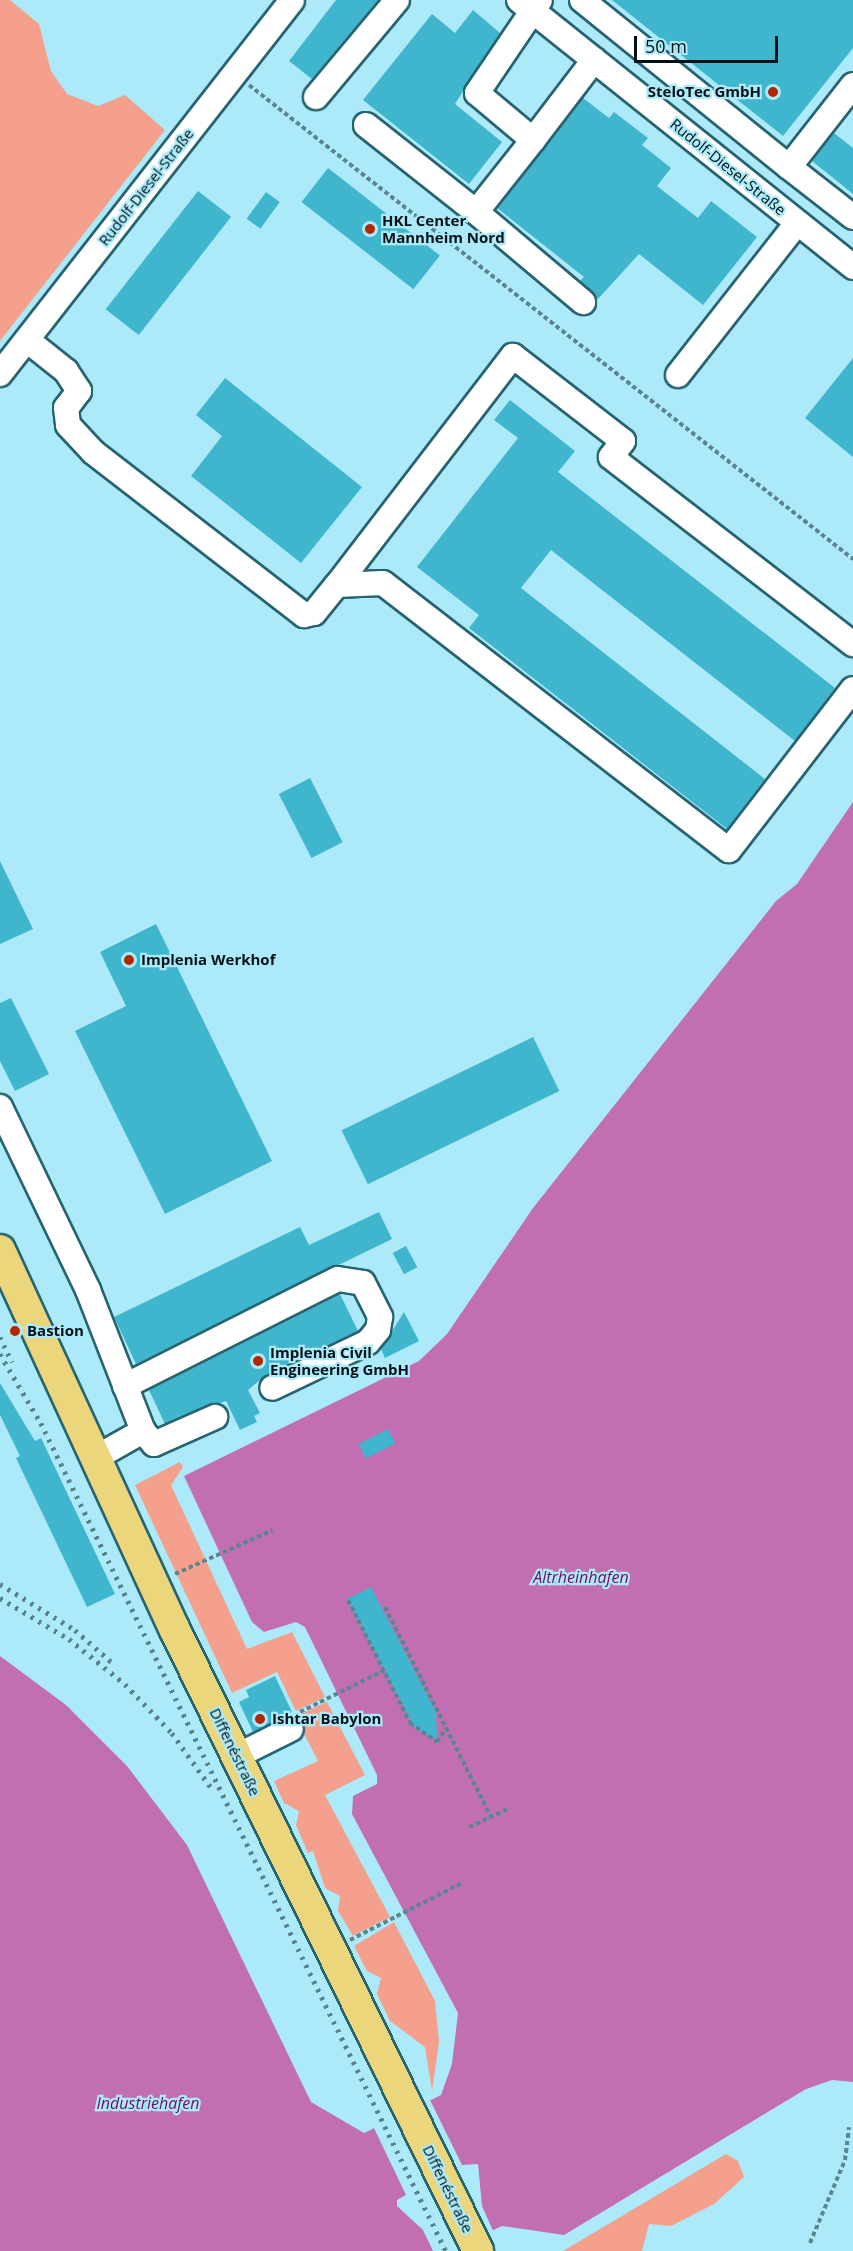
<!DOCTYPE html>
<html>
<head>
<meta charset="utf-8">
<style>
	body { margin:0 }
	#map { position:relative; width:853px; height:2251px; overflow:hidden; background:#aceaf9; font-family:"Open Sans",sans-serif }
	div>[style] { position:absolute }
	.green>* { inset:0; background:#f4a08c }
	.water>* { inset:0; background:#c16eb2 }
	.pier>* { inset:0; background:#aceaf9 }
	.building>* { inset:0; background:#40b6ce; transform-origin:0 0 }
	.path>* { height:4px; margin-top:-2px; transform-origin:0; background:repeating-linear-gradient(90deg,#5b858f 0 4.5px,transparent 0 7.5px) }
	.roads { filter:drop-shadow(2px 0 #276471) drop-shadow(-2px 0 #276471) drop-shadow(0 2px #276471) drop-shadow(0 -2px #276471) }
	.minor>* { height:24px; margin:-12px; padding:0 12px; transform-origin:12px; border-radius:12px; background:#fff }
	.major>* { height:30px; margin:-15px; padding:0 15px; transform-origin:15px; border-radius:15px; background:#ecd67c }
	.rail>* { height:4.5px; margin-top:-2.25px; transform-origin:0; background:repeating-linear-gradient(90deg,#59828c 0 3px,transparent 0 9px) }
	.dots>* { width:16px; height:16px; translate:-50% -50%; box-sizing:border-box; border:3px solid #aceaf9; border-radius:50% }
	span { translate:-50% -50%; white-space:nowrap; text-align:center; line-height:1.15; -webkit-text-stroke:4.5px #aceaf9; paint-order:stroke }
	.poi-label { font-size:15px; color:#001217; font-weight:700 }
	.right { translate:-100% -50%; text-align:right }
	.left { translate:0 -50%; text-align:left }
	.street-label { font-size:15px; color:#001217 }
	.water-label { font-size:16px; color:#740a67; font-style:italic }
	.scale { position:absolute; left:634px; top:36px; width:144px; height:27px; box-sizing:border-box; border:3px solid #001217; border-top:0; padding-left:8px; font-size:18px; line-height:21px; white-space:nowrap; color:#001217; -webkit-text-stroke:4px #aceaf9; paint-order:stroke }
</style>
</head>
<body>
<div id="map">
	<div class="green">
		<div style="clip-path:polygon(0 0,10px 0,39px 24px,51px 71px,67px 94px,98px 106px,125px 95px,165px 130px,0 341px)"></div>
		<div style="clip-path:polygon(180px 1462px,183px 1467px,171px 1485px,247px 1649px,292px 1632px,325px 1697px,296px 1711px,277px 1672px,232px 1693px,135px 1485px)"></div>
		<div style="clip-path:polygon(327px 1702px,365px 1775px,325px 1795px,390px 1917px,353px 1936px,338px 1911px,340px 1896px,325px 1888px,313px 1851px,308px 1853px,296px 1825px,299px 1811px,284px 1803px,274px 1781px,318px 1761px,298px 1722px,300px 1714px)"></div>
		<div style="clip-path:polygon(394px 1922px,435px 2001px,439px 2042px,432px 2091px,425px 2047px,390px 2021px,377px 1994px,381px 1978px,367px 1971px,354px 1946px)"></div>
		<div style="clip-path:polygon(726px 2154px,738px 2161px,744px 2177px,714px 2204px,671px 2226px,649px 2224px,642px 2251px,563px 2251px)"></div>
	</div>
	<div class="water">
		<div style="clip-path:polygon(853px 802px,853px 2082px,832px 2080px,806px 2089px,564px 2235px,502px 2226px,449px 2251px,0 2251px,0 1656px,66px 1705px,127px 1766px,187px 1845px,311px 2102px,364px 2133px,441px 2095px,452px 2064px,458px 2013px,352px 1814px,353px 1796px,377px 1784px,377px 1775px,305px 1627px,296px 1622px,264px 1632px,252px 1622px,184px 1476px,419px 1361px,447px 1334px,533px 1208px,776px 901px,797px 884px)"></div>
	</div>
	<div class="pier">
		<div style="clip-path:polygon(429px 2098px,462px 2165px,478px 2164px,482px 2206px,494px 2233px,455px 2251px,433px 2251px,423px 2230px,397px 2206px,397px 2200px,406px 2195px,373px 2126px)"></div>
	</div>
	<div class="building">
		<div style="clip-path:polygon(336px 0,378px 0,312px 79px,289px 61px)"></div>
		<div style="clip-path:polygon(612px 0,853px 0,853px 48px,783px 136px)"></div>
		<div style="clip-path:polygon(473px 10px,500px 33px,455px 104px,502px 142px,469px 184px,363px 100px,432px 14px,455px 33px)"></div>
		<div style="clip-path:polygon(583px 98px,609px 118px,614px 112px,648px 138px,642px 145px,671px 168px,657px 186px,698px 218px,711px 201px,757px 237px,703px 305px,639px 254px,598px 299px,580px 281px,584px 277px,497px 208px)"></div>
		<div style="clip-path:polygon(834px 133px,853px 148px,853px 194px,812px 161px)"></div>
		<div style="left:328px;top:168px;width:142px;height:43px;rotate:38deg"></div>
		<div style="left:198px;top:191px;width:42px;height:150px;rotate:38deg"></div>
		<div style="left:266px;top:192px;width:17px;height:33px;rotate:36deg"></div>
		<div style="clip-path:polygon(853px 358px,853px 457px,805px 418px)"></div>
		<div style="clip-path:polygon(225px 378px,362px 487px,301px 563px,191px 476px,222px 436px,196px 415px)"></div>
		<div style="clip-path:polygon(510px 400px,575px 451px,558px 472px,835px 688px,795px 741px,551px 550px,521px 588px,765px 779px,727px 829px,469px 628px,479px 615px,417px 567px,518px 438px,494px 420px)"></div>
		<div style="left:310px;top:778px;width:72px;height:35px;rotate:63deg"></div>
		<div style="clip-path:polygon(0 861px,33px 929px,0 944px)"></div>
		<div style="clip-path:polygon(156px 924px,272px 1161px,165px 1214px,75px 1031px,126px 1006px,100px 952px)"></div>
		<div style="clip-path:polygon(11px 998px,49px 1074px,15px 1091px,0 1061px,0 1003px)"></div>
		<div style="left:533px;top:1037px;width:60px;height:213px;rotate:64deg"></div>
		<div style="clip-path:polygon(379px 1212px,392px 1239px,136px 1364px,114px 1317px,300px 1227px,309px 1245px)"></div>
		<div style="left:406px;top:1246px;width:24px;height:15px;rotate:62deg"></div>
		<div style="clip-path:polygon(340px 1294px,358px 1331px,266px 1375px,248px 1390px,260px 1413px,254px 1416px,257px 1422px,240px 1430px,226px 1401px,165px 1424px,149px 1390px)"></div>
		<div style="clip-path:polygon(404px 1312px,419px 1341px,385px 1358px,381px 1349px)"></div>
		<div style="clip-path:polygon(0 1383px,35px 1441px,41px 1438px,115px 1594px,87px 1607px,16px 1458px,20px 1456px,0 1415px)"></div>
		<div style="left:388px;top:1429px;width:16px;height:33px;rotate:63deg"></div>
		<div style="clip-path:polygon(371px 1587px,436px 1712px,437px 1740px,415px 1728px,347px 1599px)"></div>
		<div style="clip-path:polygon(275px 1676px,292px 1712px,253px 1732px,239px 1702px,249px 1697px,246px 1690px)"></div>
	</div>
	<div class="path">
		<div style="left:249px;top:85px;width:768px;rotate:38.12deg"></div>
		<div style="left:175px;top:1574px;width:107px;rotate:-24.2deg"></div>
		<div style="left:348px;top:1600px;width:138px;rotate:63.2deg"></div>
		<div style="left:410px;top:1723px;width:33px;rotate:35deg"></div>
		<div style="left:437px;top:1742px;width:17px;rotate:-57deg"></div>
		<div style="left:385px;top:1607px;width:235px;rotate:63.2deg"></div>
		<div style="left:300px;top:1712px;width:93px;rotate:-26.3deg"></div>
		<div style="left:469px;top:1827px;width:45px;rotate:-24.9deg"></div>
		<div style="left:350px;top:1940px;width:126px;rotate:-27deg"></div>
		<div style="left:810px;top:2243px;width:90px;rotate:-67.1deg"></div>
		<div style="left:845px;top:2160px;width:33px;rotate:-83deg"></div>
	</div>
	<div class="roads">
		<div class="minor">
			<div style="left:519px;top:0;width:428px;rotate:38.6deg"></div>
			<div style="left:582px;top:0;width:266px;rotate:38.9deg"></div>
			<div style="left:789px;top:167px;width:104px;rotate:-52deg"></div>
			<div style="left:316px;top:97px;width:126px;rotate:-50.1deg"></div>
			<div style="left:366px;top:125px;width:140px;rotate:38.3deg"></div>
			<div style="left:476px;top:212px;width:92px;rotate:-51.6deg"></div>
			<div style="left:533px;top:140px;width:73px;rotate:-140deg"></div>
			<div style="left:477px;top:93px;width:112px;rotate:-55.9deg"></div>
			<div style="left:533px;top:140px;width:101px;rotate:-52.7deg"></div>
			<div style="left:789px;top:167px;width:81px;rotate:38deg"></div>
			<div style="left:476px;top:212px;width:140px;rotate:40.1deg"></div>
			<div style="left:27px;top:340px;width:50px;rotate:38.5deg"></div>
			<div style="left:66px;top:371px;width:24px;rotate:57deg"></div>
			<div style="left:79px;top:391px;width:21px;rotate:127deg"></div>
			<div style="left:66px;top:408px;width:17px;rotate:83deg"></div>
			<div style="left:68px;top:425px;width:37px;rotate:47deg"></div>
			<div style="left:93px;top:452px;width:267px;rotate:37.7deg"></div>
			<div style="left:304px;top:615px;width:10px;rotate:-11deg"></div>
			<div style="left:314px;top:613px;width:36px;rotate:-51deg"></div>
			<div style="left:337px;top:585px;width:289px;rotate:-52.5deg"></div>
			<div style="left:513px;top:356px;width:139px;rotate:37.7deg"></div>
			<div style="left:623px;top:441px;width:20px;rotate:127deg"></div>
			<div style="left:611px;top:457px;width:306px;rotate:37.7deg"></div>
			<div style="left:0;top:374px;width:474px;rotate:-52deg"></div>
			<div style="left:678px;top:375px;width:193px;rotate:-51.9deg"></div>
			<div style="left:337px;top:585px;width:46px;rotate:-2.5deg"></div>
			<div style="left:383px;top:583px;width:437px;rotate:37.7deg"></div>
			<div style="left:729px;top:850px;width:203px;rotate:-52.4deg"></div>
			<div style="left:0;top:1107px;width:203px;rotate:64.3deg"></div>
			<div style="left:88px;top:1290px;width:151px;rotate:68.7deg"></div>
			<div style="left:125px;top:1386px;width:238px;rotate:-26.7deg"></div>
			<div style="left:338px;top:1279px;width:25px;rotate:9deg"></div>
			<div style="left:363px;top:1283px;width:38px;rotate:63deg"></div>
			<div style="left:380px;top:1317px;width:13px;rotate:99deg"></div>
			<div style="left:378px;top:1330px;width:16px;rotate:130deg"></div>
			<div style="left:368px;top:1342px;width:106px;rotate:154.4deg"></div>
			<div style="left:97px;top:1457px;width:53px;rotate:-29.5deg"></div>
			<div style="left:143px;top:1431px;width:17px;rotate:50deg"></div>
			<div style="left:154px;top:1444px;width:67px;rotate:-23.9deg"></div>
			<div style="left:237px;top:1756px;width:60px;rotate:-26.6deg"></div>
		</div>
		<div class="major">
			<div style="left:0;top:1250px;width:418px;rotate:65.3deg"></div>
			<div style="left:175px;top:1630px;width:691px;rotate:63.99deg"></div>
		</div>
	</div>
	<div class="rail">
		<div style="left:0;top:1337px;width:28px;rotate:64deg"></div>
		<div style="left:0;top:1354px;width:80px;rotate:59.3deg"></div>
		<div style="left:41px;top:1423px;width:922px;rotate:63.94deg"></div>
		<div style="left:0;top:1584px;width:88px;rotate:31.5deg"></div>
		<div style="left:75px;top:1630px;width:53px;rotate:41.2deg"></div>
		<div style="left:0;top:1598px;width:80px;rotate:30.7deg"></div>
		<div style="left:69px;top:1639px;width:72px;rotate:38.8deg"></div>
		<div style="left:125px;top:1684px;width:68px;rotate:46.2deg"></div>
		<div style="left:172px;top:1733px;width:69px;rotate:54.5deg"></div>
	</div>
	<div class="dots">
		<div style="left:773px;top:92px;background:#b22600"></div>
		<div style="left:370px;top:229px;background:#b22600"></div>
		<div style="left:129px;top:960px;background:#b22600"></div>
		<div style="left:15px;top:1331px;background:#b22600"></div>
		<div style="left:258px;top:1361px;background:#b22600"></div>
		<div style="left:260px;top:1719px;background:#b22600"></div>
	</div>
	<div class="poi-label">
		<span class="right" style="left:761px;top:92px">SteloTec GmbH</span>
		<span class="left" style="left:382px;top:229px">HKL Center<br>Mannheim Nord</span>
		<span class="left" style="left:141px;top:960px">Implenia Werkhof</span>
		<span class="left" style="left:27px;top:1331px">Bastion</span>
		<span class="left" style="left:270px;top:1361px">Implenia Civil<br>Engineering GmbH</span>
		<span class="left" style="left:272px;top:1719px">Ishtar Babylon</span>
	</div>
	<div class="street-label">
		<span style="left:728px;top:167px;rotate:39deg">Rudolf-Diesel-Straße</span>
		<span style="left:146px;top:187px;rotate:-52deg">Rudolf-Diesel-Straße</span>
		<span style="left:235px;top:1752px;rotate:64deg">Diffenéstraße</span>
		<span style="left:448px;top:2189px;rotate:64deg">Diffenéstraße</span>
	</div>
	<div class="water-label">
		<span style="left:581px;top:1577px">Altrheinhafen</span>
		<span style="left:148px;top:2103px">Industriehafen</span>
	</div>
	<div class="scale">50 m</div>
</div>
</body>
</html>
